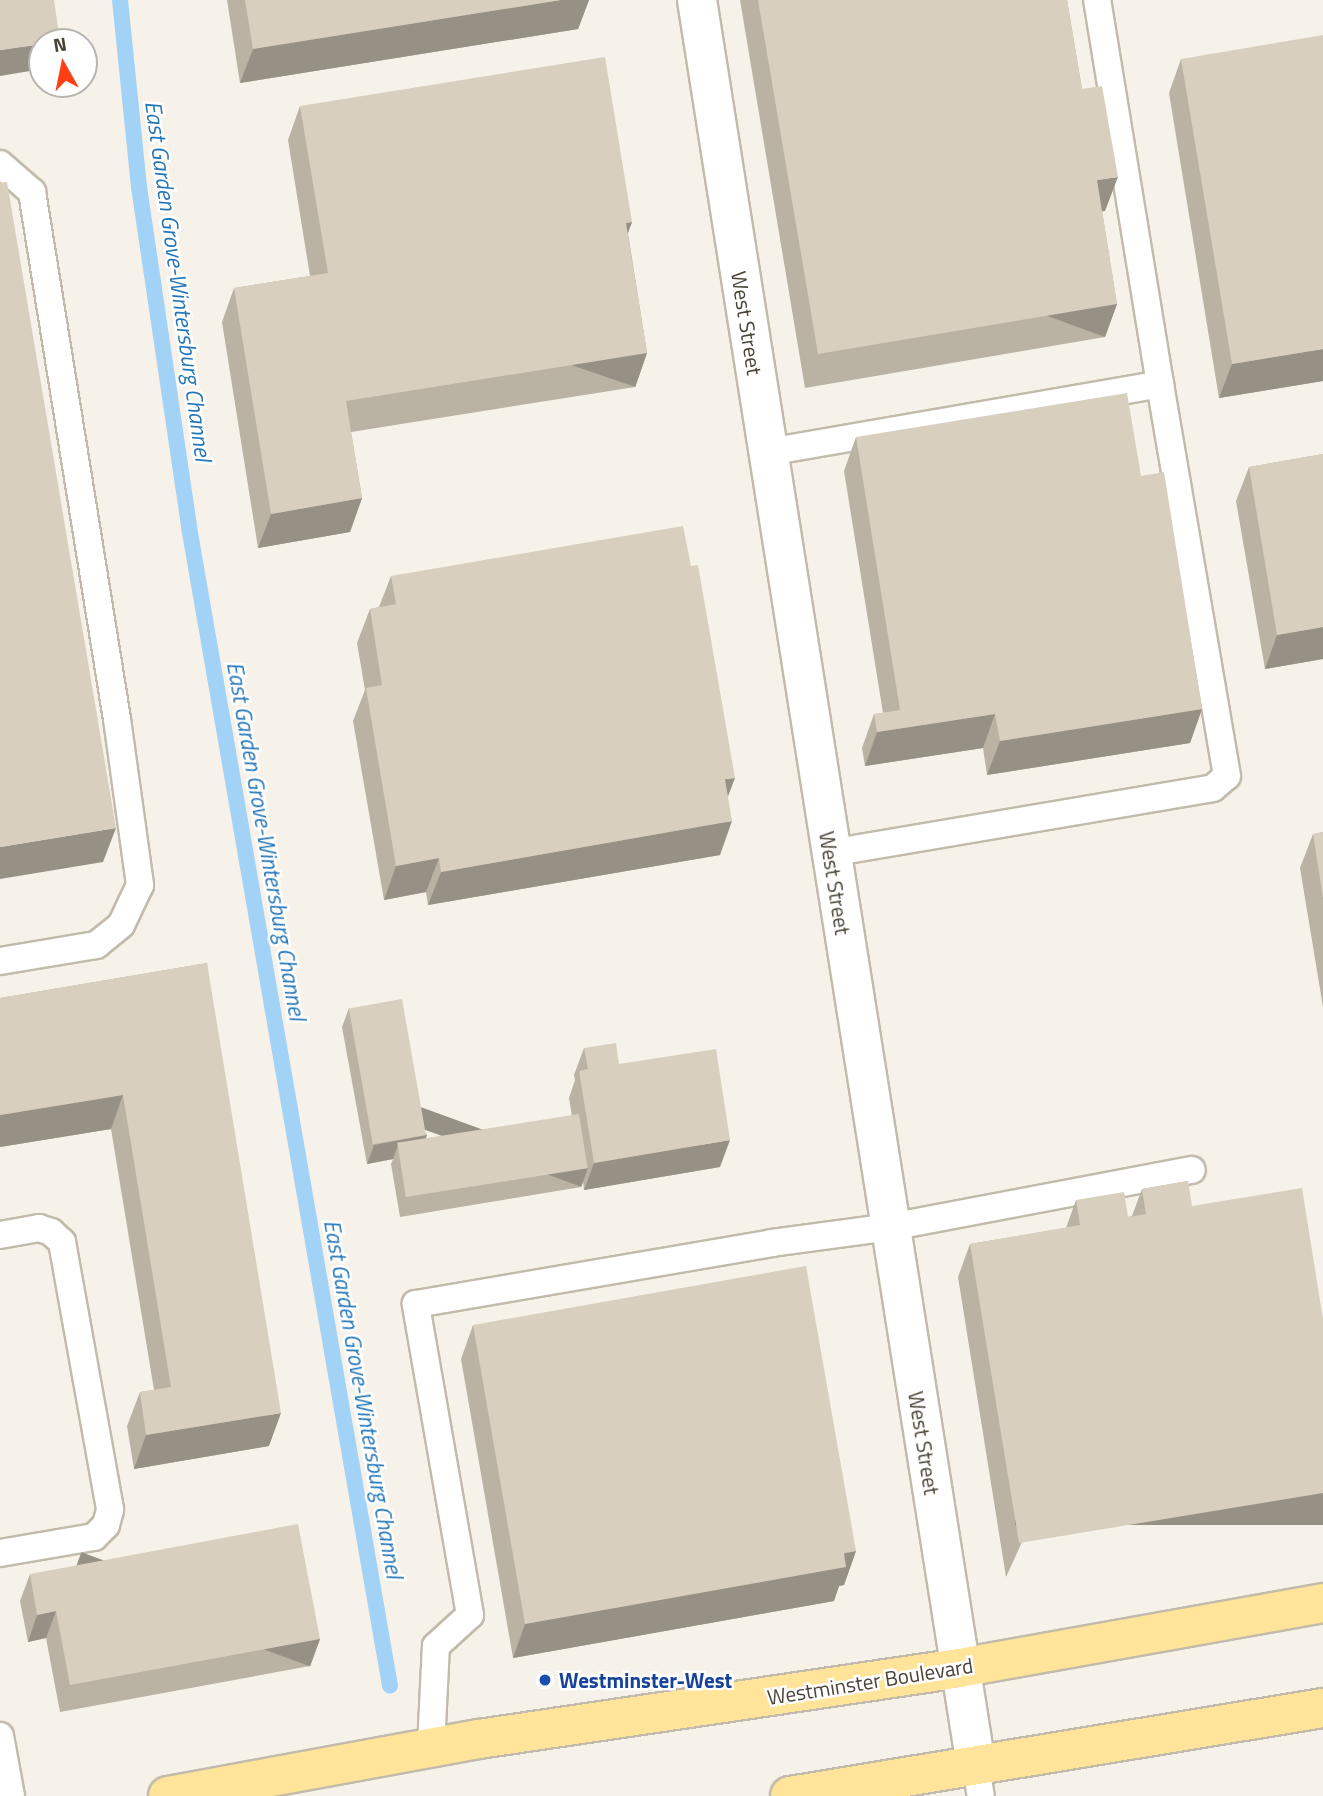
<!DOCTYPE html>
<html>
<head>
<meta charset="utf-8">
<style>
	body { margin:0 }
	#map { position:relative; width:1323px; height:1796px; overflow:hidden; background:#f6f2e9; font-family:"Titillium Web",sans-serif }
	div>[style] { position:absolute }
	.stream>* { height:16px; margin:-8px; padding:0 8px; transform-origin:8px; border-radius:8px; background:#a2d2f6 }
	.roads { filter:drop-shadow(2px 0 #c2bbab) drop-shadow(-2px 0 #c2bbab) drop-shadow(0 2px #c2bbab) drop-shadow(0 -2px #c2bbab) }
	.service>* { height:26px; margin:-13px; padding:0 13px; transform-origin:13px; border-radius:13px; background:#fff }
	.minor>* { height:38px; margin:-19px; padding:0 19px; transform-origin:19px; border-radius:19px; background:#fff }
	.primary>* { height:38px; margin:-19px; padding:0 19px; transform-origin:19px; border-radius:19px; background:#ffe499 }
	.wall>* { inset:0; background:#bab2a3 }
	.shaded-wall>* { inset:0; background:#979185; transform-origin:0 0 }
	.building>* { inset:0; background:#d8cfbe; transform-origin:0 0 }
	.dots>* { width:19px; height:19px; translate:-50% -50%; box-sizing:border-box; border:4px solid #fff; border-radius:50% }
	span { translate:-50% -50%; white-space:nowrap; text-align:center; line-height:1.15; -webkit-text-stroke:5px #fff; paint-order:stroke }
	.street-label { font-size:21px; color:#4a4337 }
	.transit-label { font-size:21px; color:#164399; font-weight:700 }
	.left { translate:0 -50%; text-align:left }
	.water-label { font-size:23px; color:#2576b7; font-style:italic }
	.north { position:absolute; left:28px; top:28px; width:70px; height:70px; box-sizing:border-box; background:#fff; border:2px solid #b7b4af; border-radius:50%; rotate:351deg; font-size:19px; font-weight:700; line-height:28px; text-align:center; color:#4a4337 }
	.north::after { content:''; display:block; margin:auto; width:24px; height:32px; background:#ff4017; clip-path:polygon(50% 0,100% 100%,50% 72%,0 100%) }
</style>
</head>
<body>
<div id="map">
	<div class="stream">
		<div style="left:120px;top:0;width:188px;rotate:84.2deg"></div>
		<div style="left:139px;top:187px;width:344px;rotate:81.6deg"></div>
		<div style="left:189px;top:527px;width:1176px;rotate:80.16deg"></div>
	</div>
	<div class="roads">
		<div class="service">
			<div style="left:0;top:164px;width:43px;rotate:41.2deg"></div>
			<div style="left:32px;top:192px;width:534px;rotate:80.84deg"></div>
			<div style="left:117px;top:719px;width:168px;rotate:82.1deg"></div>
			<div style="left:140px;top:885px;width:44px;rotate:115.4deg"></div>
			<div style="left:121px;top:925px;width:32px;rotate:141deg"></div>
			<div style="left:96px;top:945px;width:97px;rotate:170.5deg"></div>
			<div style="left:768px;top:452px;width:398px;rotate:-9.8deg"></div>
			<div style="left:1160px;top:384px;width:389px;rotate:-99.3deg"></div>
			<div style="left:830px;top:853px;width:388px;rotate:-9.6deg"></div>
			<div style="left:1213px;top:788px;width:18px;rotate:-41deg"></div>
			<div style="left:1227px;top:776px;width:398px;rotate:-99.7deg"></div>
			<div style="left:0;top:1235px;width:40px;rotate:-10deg"></div>
			<div style="left:39px;top:1228px;width:13px;rotate:18deg"></div>
			<div style="left:51px;top:1232px;width:15px;rotate:42deg"></div>
			<div style="left:62px;top:1242px;width:272px;rotate:79.8deg"></div>
			<div style="left:110px;top:1510px;width:16px;rotate:105deg"></div>
			<div style="left:106px;top:1525px;width:17px;rotate:135deg"></div>
			<div style="left:94px;top:1537px;width:95px;rotate:170.3deg"></div>
			<div style="left:0;top:1736px;width:61px;rotate:79.6deg"></div>
			<div style="left:431px;top:1747px;width:101px;rotate:-87.2deg"></div>
			<div style="left:436px;top:1646px;width:46px;rotate:-42.4deg"></div>
			<div style="left:470px;top:1615px;width:316px;rotate:-99.9deg"></div>
			<div style="left:416px;top:1304px;width:361px;rotate:-9.7deg"></div>
			<div style="left:772px;top:1243px;width:119px;rotate:-7.7deg"></div>
			<div style="left:890px;top:1227px;width:307px;rotate:-10.7deg"></div>
			<div style="left:976px;top:1766px;width:30px;rotate:81deg"></div>
		</div>
		<div class="minor">
			<div style="left:697px;top:0;width:1788px;rotate:81.02deg"></div>
		</div>
		<div class="primary">
			<div style="left:168px;top:1796px;width:316px;rotate:-10.4deg"></div>
			<div style="left:479px;top:1739px;width:485px;rotate:-8.4deg"></div>
			<div style="left:959px;top:1668px;width:370px;rotate:-10.1deg"></div>
			<div style="left:790px;top:1796px;width:540px;rotate:-9.38deg"></div>
		</div>
	</div>
	<div class="wall">
		<div style="clip-path:polygon(227px 0,589px 0,578px 29px,240px 83px)"></div>
		<div style="clip-path:polygon(740px 0,1067px 0,1082px 89px,1105px 211px,1102px 211px,1117px 304px,1105px 337px,805px 388px)"></div>
		<div style="clip-path:polygon(1181px 59px,1323px 381px,1219px 398px,1169px 93px)"></div>
		<div style="clip-path:polygon(300px 106px,632px 222px,628px 233px,647px 353px,635px 387px,351px 432px,362px 498px,350px 532px,258px 548px,222px 322px,234px 288px,310px 276px,288px 140px)"></div>
		<div style="clip-path:polygon(856px 437px,1141px 476px,1202px 709px,1190px 743px,987px 775px,983px 748px,865px 766px,862px 748px,874px 714px,883px 713px,844px 471px)"></div>
		<div style="clip-path:polygon(1323px 454px,1323px 659px,1265px 669px,1236px 501px,1249px 467px)"></div>
		<div style="clip-path:polygon(391px 576px,728px 796px,720px 855px,428px 905px,426px 892px,384px 900px,353px 721px,365px 690px,357px 643px,370px 609px,379px 607px)"></div>
		<div style="clip-path:polygon(1323px 832px,1323px 1007px,1300px 868px,1313px 834px)"></div>
		<div style="clip-path:polygon(207px 963px,269px 1446px,134px 1469px,127px 1426px,140px 1392px,154px 1390px,111px 1129px,0 1147px,0 998px)"></div>
		<div style="clip-path:polygon(349px 1008px,427px 1135px,425px 1140px,572px 1116px,569px 1098px,575px 1080px,574px 1075px,584px 1048px,619px 1064px,720px 1167px,584px 1190px,583px 1182px,581px 1187px,400px 1217px,391px 1164px,393px 1159px,367px 1164px,342px 1027px)"></div>
		<div style="clip-path:polygon(1188px 1181px,1006px 1577px,958px 1277px,970px 1244px,1066px 1228px,1076px 1200px,1128px 1217px,1132px 1216px,1142px 1189px)"></div>
		<div style="clip-path:polygon(473px 1325px,856px 1551px,844px 1585px,839px 1586px,834px 1601px,513px 1658px,461px 1359px)"></div>
		<div style="clip-path:polygon(30px 1574px,320px 1639px,310px 1666px,60px 1712px,46px 1638px,28px 1642px,20px 1601px)"></div>
	</div>
	<div class="shaded-wall">
		<div style="clip-path:polygon(561px 0,589px 0,578px 29px,240px 83px,253px 49px)"></div>
		<div style="clip-path:polygon(42px 44px,42px 69px,0 76px,0 50px)"></div>
		<div style="clip-path:polygon(1118px 177px,1105px 211px,1085px 214px,1097px 180px)"></div>
		<div style="clip-path:polygon(632px 222px,619px 256px,626px 223px)"></div>
		<div style="left:1117px;top:304px;width:35px;height:303px;rotate:110deg"></div>
		<div style="clip-path:polygon(1323px 349px,1323px 381px,1219px 398px,1232px 364px)"></div>
		<div style="left:647px;top:353px;width:36px;height:305px;rotate:109deg"></div>
		<div style="clip-path:polygon(362px 498px,350px 532px,258px 548px,271px 514px)"></div>
		<div style="clip-path:polygon(1323px 627px,1323px 659px,1265px 669px,1277px 635px)"></div>
		<div style="clip-path:polygon(1202px 709px,1190px 743px,987px 775px,1000px 741px)"></div>
		<div style="clip-path:polygon(995px 714px,983px 748px,865px 766px,877px 732px)"></div>
		<div style="clip-path:polygon(735px 778px,722px 812px,725px 779px)"></div>
		<div style="clip-path:polygon(732px 821px,720px 855px,428px 905px,441px 872px)"></div>
		<div style="clip-path:polygon(116px 828px,103px 862px,0 879px,0 847px)"></div>
		<div style="clip-path:polygon(439px 858px,426px 892px,384px 900px,396px 866px)"></div>
		<div style="clip-path:polygon(123px 1095px,111px 1129px,0 1147px,0 1115px)"></div>
		<div style="clip-path:polygon(427px 1135px,420px 1154px,398px 1145px,393px 1159px,367px 1164px,374px 1145px)"></div>
		<div style="clip-path:polygon(730px 1140px,720px 1167px,584px 1190px,594px 1163px)"></div>
		<div style="left:588px;top:1168px;width:20px;height:184px;rotate:110deg"></div>
		<div style="clip-path:polygon(281px 1413px,269px 1446px,134px 1469px,146px 1435px)"></div>
		<div style="left:1323px;top:1493px;width:32px;height:308px;rotate:90deg"></div>
		<div style="clip-path:polygon(856px 1551px,844px 1585px,839px 1586px,834px 1601px,513px 1658px,525px 1624px)"></div>
		<div style="clip-path:polygon(56px 1611px,46px 1638px,28px 1642px,37px 1615px)"></div>
		<div style="left:320px;top:1639px;width:29px;height:254px;rotate:110deg"></div>
	</div>
	<div class="building">
		<div style="clip-path:polygon(0 0,54px 0,60px 41px,42px 42px,42px 44px,0 50px)"></div>
		<div style="clip-path:polygon(245px 0,561px 0,253px 49px)"></div>
		<div style="clip-path:polygon(758px 0,1067px 0,1082px 89px,1102px 86px,1118px 177px,1097px 180px,1117px 304px,818px 354px)"></div>
		<div style="clip-path:polygon(1323px 35px,1323px 349px,1232px 364px,1181px 59px)"></div>
		<div style="clip-path:polygon(605px 57px,632px 222px,626px 223px,647px 353px,346px 401px,362px 498px,271px 514px,234px 288px,328px 273px,300px 106px)"></div>
		<div style="clip-path:polygon(7px 182px,116px 828px,0 847px,0 183px)"></div>
		<div style="clip-path:polygon(1127px 393px,1141px 476px,1164px 472px,1202px 709px,1000px 741px,995px 714px,877px 732px,874px 714px,900px 710px,856px 437px)"></div>
		<div style="clip-path:polygon(1323px 454px,1323px 627px,1277px 635px,1249px 467px)"></div>
		<div style="clip-path:polygon(683px 526px,691px 566px,698px 565px,735px 778px,725px 779px,732px 821px,441px 872px,439px 858px,396px 866px,366px 688px,382px 685px,370px 609px,396px 604px,391px 576px)"></div>
		<div style="clip-path:polygon(1323px 832px,1323px 898px,1313px 834px)"></div>
		<div style="clip-path:polygon(207px 963px,281px 1413px,146px 1435px,140px 1392px,171px 1387px,123px 1095px,0 1115px,0 998px)"></div>
		<div style="left:402px;top:999px;width:138px;height:54px;rotate:80deg"></div>
		<div style="clip-path:polygon(616px 1043px,619px 1064px,716px 1049px,730px 1140px,594px 1163px,579px 1071px,588px 1069px,584px 1048px)"></div>
		<div style="left:579px;top:1114px;width:55px;height:184px;rotate:81deg"></div>
		<div style="clip-path:polygon(1188px 1181px,1192px 1206px,1302px 1188px,1323px 1319px,1323px 1493px,1019px 1543px,970px 1244px,1080px 1225px,1076px 1200px,1124px 1192px,1128px 1217px,1146px 1214px,1142px 1189px)"></div>
		<div style="clip-path:polygon(806px 1266px,856px 1551px,844px 1553px,846px 1567px,525px 1624px,473px 1325px)"></div>
		<div style="clip-path:polygon(298px 1524px,320px 1639px,70px 1685px,56px 1611px,37px 1615px,30px 1574px)"></div>
	</div>
	<div class="dots">
		<div style="left:545px;top:1680px;background:#1a4fb4"></div>
	</div>
	<div class="street-label">
		<span style="left:747px;top:323px;rotate:81deg">West Street</span>
		<span style="left:835px;top:883px;rotate:81deg">West Street</span>
		<span style="left:924px;top:1443px;rotate:81deg">West Street</span>
		<span style="left:870px;top:1681px;rotate:-9deg">Westminster Boulevard</span>
	</div>
	<div class="transit-label">
		<span class="left" style="left:559px;top:1680px">Westminster-West</span>
	</div>
	<div class="water-label">
		<span style="left:178px;top:281px;rotate:82deg">East Garden Grove-Wintersburg Channel</span>
		<span style="left:266px;top:841px;rotate:80deg">East Garden Grove-Wintersburg Channel</span>
		<span style="left:363px;top:1399px;rotate:80deg">East Garden Grove-Wintersburg Channel</span>
	</div>
	<div class="north">N</div>
</div>
</body>
</html>
